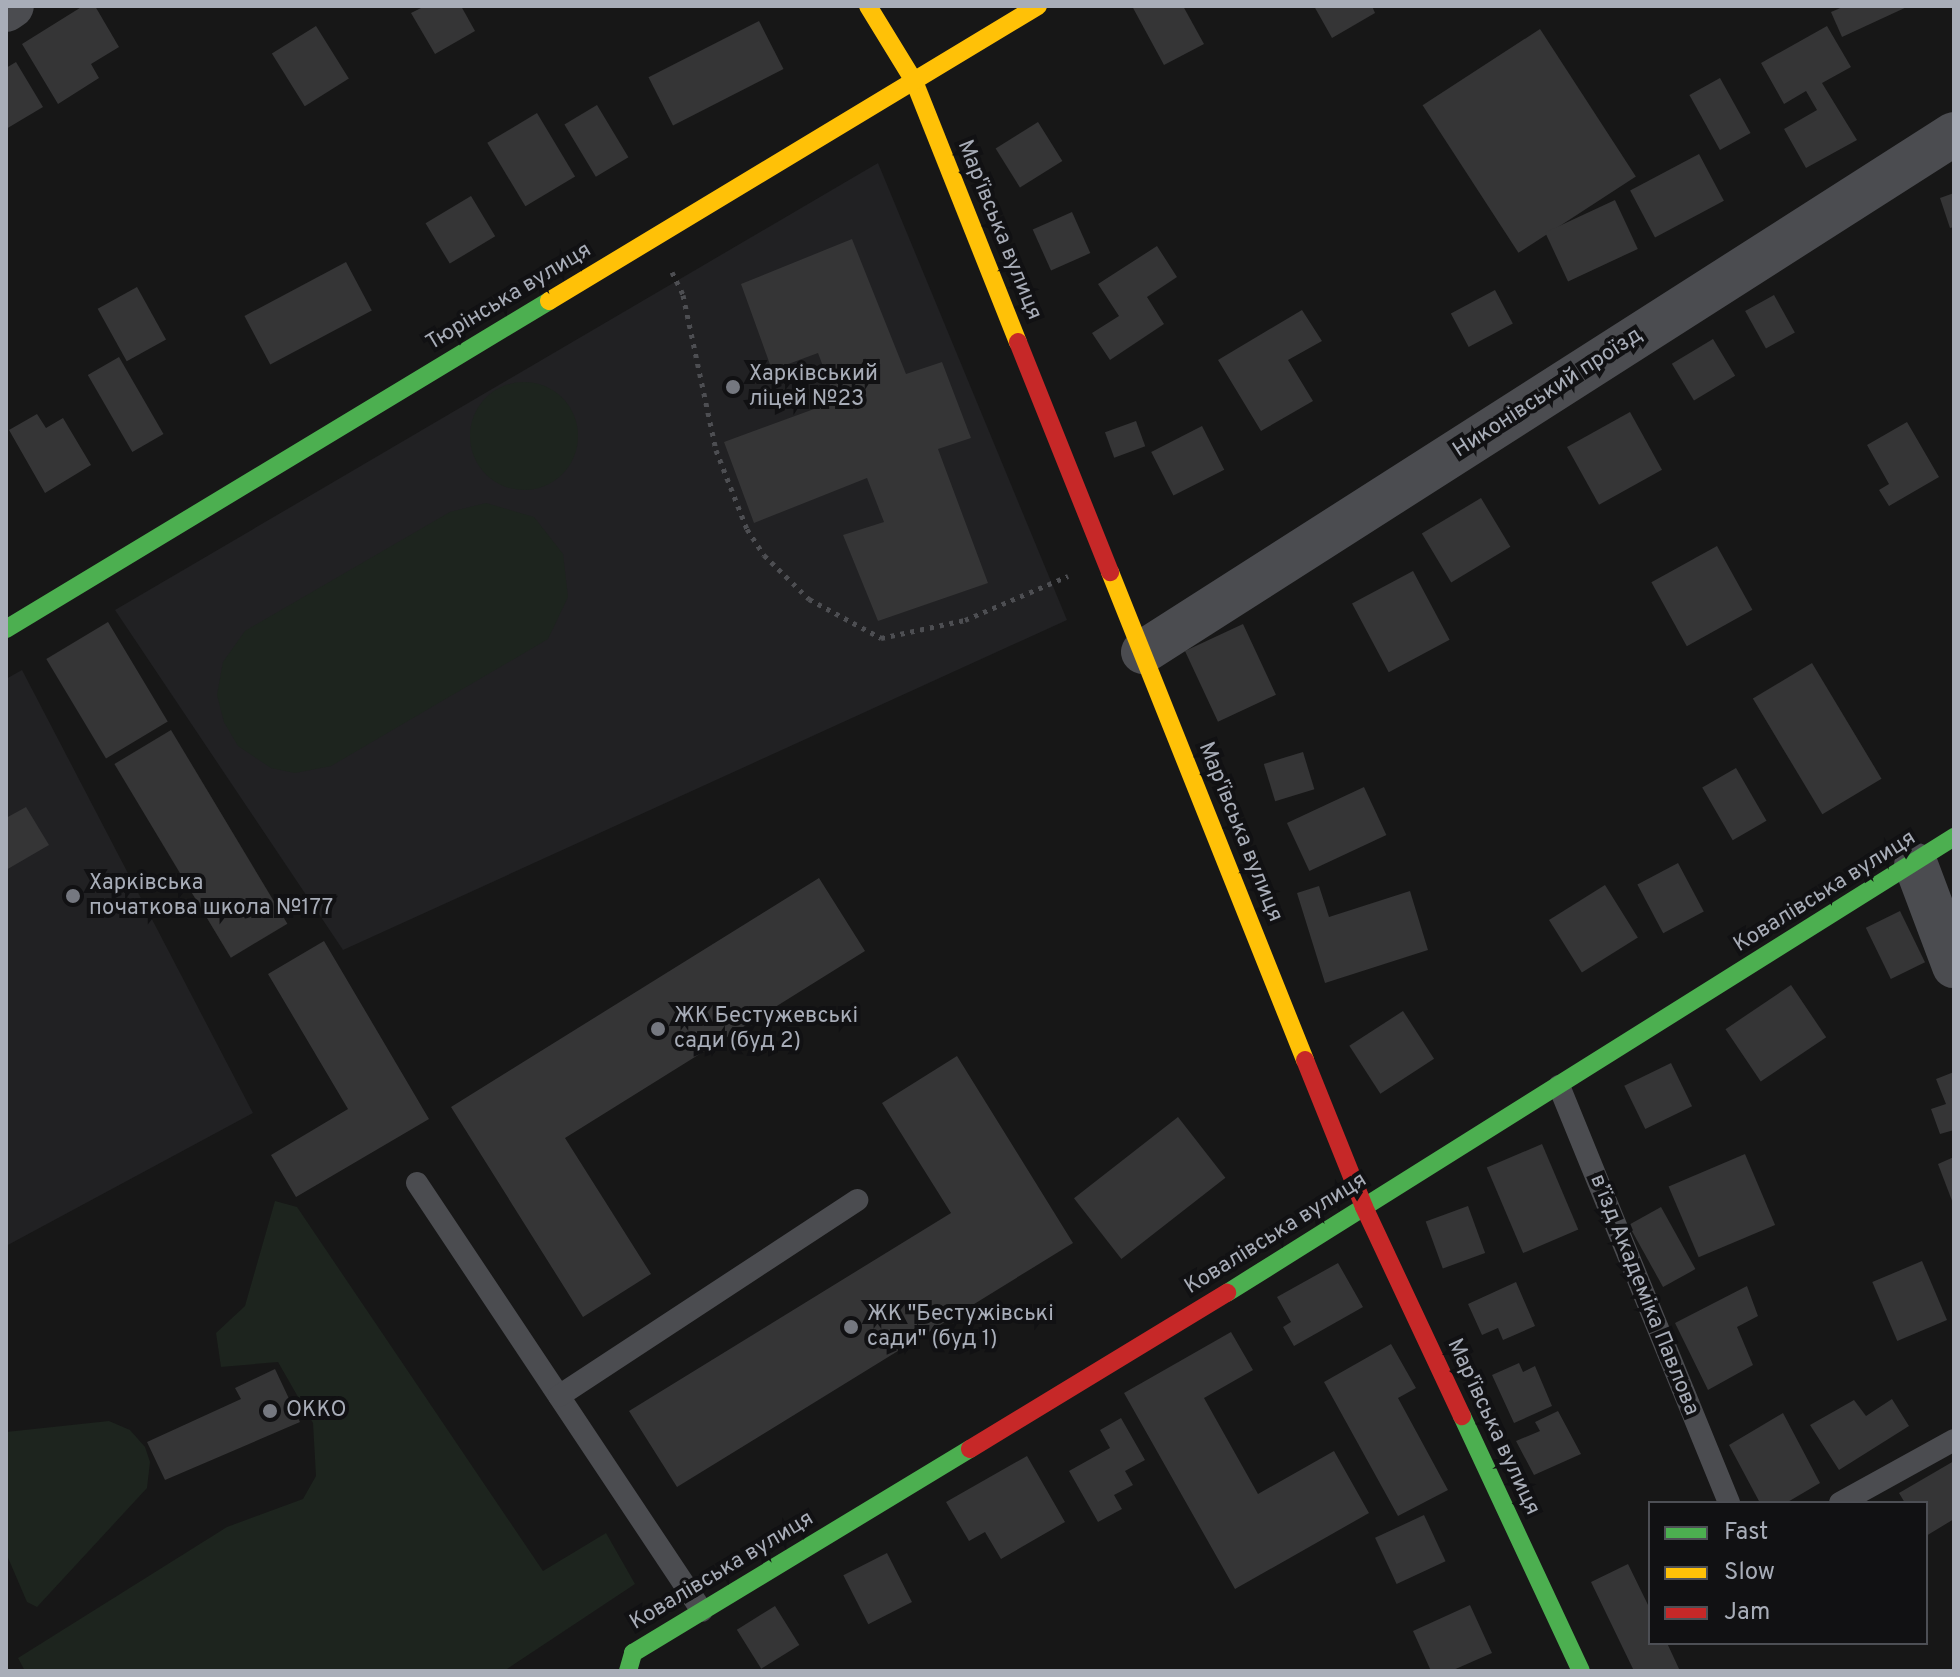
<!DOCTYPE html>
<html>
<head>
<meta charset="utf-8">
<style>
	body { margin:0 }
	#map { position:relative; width:1960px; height:1677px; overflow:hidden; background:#171717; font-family:Overpass,sans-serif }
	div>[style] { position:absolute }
	.built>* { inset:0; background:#212123 }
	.green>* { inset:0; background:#1d241e }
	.round { border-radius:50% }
	.building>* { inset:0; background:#353536; transform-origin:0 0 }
	.path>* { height:5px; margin-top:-2.5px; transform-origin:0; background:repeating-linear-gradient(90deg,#4d4e52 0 4px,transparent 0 10px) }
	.lane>* { height:22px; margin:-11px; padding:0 11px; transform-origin:11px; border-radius:11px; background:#4b4c50 }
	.street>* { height:44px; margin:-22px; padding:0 22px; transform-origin:22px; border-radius:22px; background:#4b4c50 }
	.fast>* { height:18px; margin:-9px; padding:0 9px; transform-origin:9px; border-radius:9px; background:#4caf50 }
	.slow>* { height:18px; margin:-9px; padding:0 9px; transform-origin:9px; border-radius:9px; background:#ffc107 }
	.jam>* { height:18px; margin:-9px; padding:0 9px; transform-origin:9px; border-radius:9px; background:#c62828 }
	.tram>* { height:2px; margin:-1px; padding:0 1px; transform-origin:1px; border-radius:1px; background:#4b4c4f }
	.dots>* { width:22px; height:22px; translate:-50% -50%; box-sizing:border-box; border:4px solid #111113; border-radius:50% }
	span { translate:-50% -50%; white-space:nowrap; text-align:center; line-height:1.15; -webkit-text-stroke:8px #111113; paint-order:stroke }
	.street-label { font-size:22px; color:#a8adb8 }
	.poi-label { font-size:22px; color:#a8adb8 }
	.left { translate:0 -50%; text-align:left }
	.frame { position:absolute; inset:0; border:8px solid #a8adb8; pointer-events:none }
	.legend { position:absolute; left:1648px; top:1501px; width:280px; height:144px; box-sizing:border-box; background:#111113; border:2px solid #4d4f55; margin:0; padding:10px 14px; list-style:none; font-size:24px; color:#a8adb8 }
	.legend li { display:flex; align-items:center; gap:16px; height:40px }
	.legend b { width:40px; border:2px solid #4d4f55 }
</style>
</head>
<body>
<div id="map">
	<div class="built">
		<div style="clip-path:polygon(878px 163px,1067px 620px,343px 950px,115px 610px)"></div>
		<div style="clip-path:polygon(22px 670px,253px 1113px,6px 1246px,6px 679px)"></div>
	</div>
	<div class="green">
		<div class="round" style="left:470px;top:382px;width:108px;height:108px"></div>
		<div style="clip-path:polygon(486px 503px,534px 517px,563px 554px,568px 597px,548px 639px,331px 766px,295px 773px,271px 768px,238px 746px,224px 722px,217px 695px,223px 662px,245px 631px,450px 512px)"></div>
		<div style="clip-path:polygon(275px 1201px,297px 1207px,543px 1571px,606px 1533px,635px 1584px,504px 1671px,25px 1671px,18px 1658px,227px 1527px,303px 1499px,316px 1476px,313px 1423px,278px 1362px,221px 1367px,216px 1333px,245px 1306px)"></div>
		<div style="clip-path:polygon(109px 1421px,130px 1430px,145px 1447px,150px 1462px,147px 1488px,37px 1607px,27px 1602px,6px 1553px,6px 1432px)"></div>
	</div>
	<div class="building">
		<div style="clip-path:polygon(83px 6px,95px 6px,119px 47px,91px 64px,99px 78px,58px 104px,22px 44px)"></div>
		<div style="clip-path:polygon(425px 6px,461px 6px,475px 31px,435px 54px,411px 13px)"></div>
		<div style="clip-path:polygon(1132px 6px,1183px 6px,1204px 44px,1164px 65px)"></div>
		<div style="clip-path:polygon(1314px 6px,1372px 6px,1375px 13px,1332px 38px)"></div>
		<div style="clip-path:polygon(1845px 6px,1909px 6px,1842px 37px,1831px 12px)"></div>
		<div style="left:759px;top:21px;width:54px;height:124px;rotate:63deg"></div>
		<div style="left:316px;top:26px;width:62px;height:52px;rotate:58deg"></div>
		<div style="clip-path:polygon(1827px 26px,1851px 67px,1822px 83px,1857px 140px,1806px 168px,1784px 129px,1817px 110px,1806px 91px,1784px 104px,1761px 63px)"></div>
		<div style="left:1540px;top:29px;width:176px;height:140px;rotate:57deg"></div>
		<div style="clip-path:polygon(16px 62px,43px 107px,6px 129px,6px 68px)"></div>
		<div style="left:1720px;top:78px;width:63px;height:35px;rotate:61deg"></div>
		<div style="left:597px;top:105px;width:61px;height:38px;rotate:59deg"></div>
		<div style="left:537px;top:113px;width:74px;height:58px;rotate:59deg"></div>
		<div style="left:1038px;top:122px;width:46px;height:50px;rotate:58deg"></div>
		<div style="left:1699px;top:154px;width:53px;height:78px;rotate:62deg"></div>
		<div style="clip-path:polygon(1954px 193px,1954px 227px,1950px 228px,1940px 198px)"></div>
		<div style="left:471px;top:196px;width:47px;height:53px;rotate:59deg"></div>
		<div style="left:1615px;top:200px;width:54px;height:77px;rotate:65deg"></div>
		<div style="left:1072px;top:212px;width:45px;height:43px;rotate:66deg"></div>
		<div style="clip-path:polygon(852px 239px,906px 374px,942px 362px,971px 438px,938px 449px,988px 583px,878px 621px,843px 535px,884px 522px,867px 478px,754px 523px,724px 442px,836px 401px,818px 353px,772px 370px,741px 284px)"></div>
		<div style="clip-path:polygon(1157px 246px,1177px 277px,1147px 297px,1164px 324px,1110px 360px,1092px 333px,1119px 316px,1098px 284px)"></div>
		<div style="left:346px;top:262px;width:55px;height:115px;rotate:62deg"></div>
		<div style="left:137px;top:287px;width:60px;height:45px;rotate:61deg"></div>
		<div style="left:1495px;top:290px;width:38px;height:50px;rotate:62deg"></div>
		<div style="left:1774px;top:295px;width:43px;height:33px;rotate:61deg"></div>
		<div style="clip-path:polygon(1302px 310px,1322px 341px,1288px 360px,1313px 401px,1261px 431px,1218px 360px)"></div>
		<div style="left:1713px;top:339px;width:43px;height:48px;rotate:59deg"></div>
		<div style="left:119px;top:357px;width:89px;height:36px;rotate:60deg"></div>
		<div style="left:1630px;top:412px;width:66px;height:72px;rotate:61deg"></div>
		<div style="clip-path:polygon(37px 414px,46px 428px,63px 418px,91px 465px,45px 493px,9px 430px)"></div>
		<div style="left:1136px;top:421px;width:27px;height:33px;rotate:70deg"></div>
		<div style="clip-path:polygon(1907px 422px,1939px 477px,1889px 506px,1879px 490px,1889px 484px,1867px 445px)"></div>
		<div style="left:1202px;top:426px;width:49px;height:57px;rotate:63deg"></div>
		<div style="left:1481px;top:498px;width:57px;height:69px;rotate:59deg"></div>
		<div style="left:1717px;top:546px;width:73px;height:75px;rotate:61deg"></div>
		<div style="left:1413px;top:571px;width:78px;height:69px;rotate:62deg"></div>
		<div style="left:108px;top:622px;width:116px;height:72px;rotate:59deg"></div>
		<div style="left:1243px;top:624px;width:78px;height:64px;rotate:65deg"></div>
		<div style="left:1812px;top:663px;width:135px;height:69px;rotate:59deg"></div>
		<div style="left:171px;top:730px;width:226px;height:66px;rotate:59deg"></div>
		<div style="left:1303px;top:752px;width:39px;height:41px;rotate:73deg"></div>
		<div style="left:1736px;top:768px;width:61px;height:39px;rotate:60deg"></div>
		<div style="left:1364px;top:787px;width:53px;height:85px;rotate:65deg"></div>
		<div style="clip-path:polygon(26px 807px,49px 845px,6px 870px,6px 818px)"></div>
		<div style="left:1678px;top:863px;width:55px;height:46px;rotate:62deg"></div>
		<div style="clip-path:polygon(819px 878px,865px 951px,565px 1138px,651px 1274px,583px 1317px,451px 1107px)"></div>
		<div style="left:1605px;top:885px;width:62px;height:66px;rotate:58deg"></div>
		<div style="clip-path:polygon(1319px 886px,1329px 917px,1410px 891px,1428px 950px,1325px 983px,1297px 893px)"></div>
		<div style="left:1900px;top:911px;width:57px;height:38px;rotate:64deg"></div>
		<div style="clip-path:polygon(324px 941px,429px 1119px,296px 1197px,271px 1155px,348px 1109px,268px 974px)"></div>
		<div style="left:1791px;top:985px;width:63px;height:79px;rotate:56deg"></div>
		<div style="left:1403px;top:1011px;width:57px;height:64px;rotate:57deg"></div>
		<div style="clip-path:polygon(957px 1056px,1073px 1243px,677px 1487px,629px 1411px,951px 1213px,882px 1103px)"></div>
		<div style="left:1671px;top:1063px;width:48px;height:52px;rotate:64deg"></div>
		<div style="clip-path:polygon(1954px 1072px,1954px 1130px,1940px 1134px,1931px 1109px,1946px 1104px,1936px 1079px)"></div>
		<div style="left:1178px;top:1117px;width:77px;height:132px;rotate:52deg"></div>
		<div style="left:1542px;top:1144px;width:93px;height:60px;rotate:67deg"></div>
		<div style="left:1745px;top:1154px;width:77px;height:83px;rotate:67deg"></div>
		<div style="clip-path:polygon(1954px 1157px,1954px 1206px,1938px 1164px)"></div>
		<div style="left:1468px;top:1206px;width:50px;height:45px;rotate:70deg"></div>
		<div style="left:1661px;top:1207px;width:71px;height:37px;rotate:61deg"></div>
		<div style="left:1922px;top:1261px;width:64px;height:54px;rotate:67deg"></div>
		<div style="clip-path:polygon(1338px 1263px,1363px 1307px,1294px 1346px,1283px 1327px,1291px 1322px,1277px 1297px)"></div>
		<div style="clip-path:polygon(1516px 1282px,1535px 1326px,1503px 1340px,1498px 1328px,1482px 1335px,1468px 1304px)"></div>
		<div style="clip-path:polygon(1747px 1286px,1758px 1316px,1737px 1327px,1753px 1365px,1708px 1390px,1675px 1323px)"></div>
		<div style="clip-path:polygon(1231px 1332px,1253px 1370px,1204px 1398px,1258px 1494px,1334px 1451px,1369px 1513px,1235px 1589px,1124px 1393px)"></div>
		<div style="clip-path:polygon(1391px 1344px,1416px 1388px,1398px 1398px,1448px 1490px,1398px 1516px,1324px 1382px)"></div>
		<div style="clip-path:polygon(1519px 1363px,1523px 1372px,1535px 1366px,1552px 1406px,1514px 1423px,1492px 1375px)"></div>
		<div style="clip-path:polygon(275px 1369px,300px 1422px,165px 1480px,147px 1442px,241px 1399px,235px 1388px)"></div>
		<div style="clip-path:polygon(1892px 1399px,1909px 1426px,1839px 1470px,1810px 1425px,1854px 1400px,1866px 1416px)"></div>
		<div style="clip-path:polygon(1558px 1411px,1581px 1454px,1534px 1475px,1516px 1441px,1540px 1431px,1535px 1422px)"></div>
		<div style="clip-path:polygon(1783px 1413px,1820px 1483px,1786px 1503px,1760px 1503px,1729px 1445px)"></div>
		<div style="clip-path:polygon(1121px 1418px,1145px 1460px,1125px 1471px,1133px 1485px,1114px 1495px,1122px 1509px,1098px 1522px,1069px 1471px,1110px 1448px,1100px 1430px)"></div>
		<div style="clip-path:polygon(1027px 1456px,1065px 1522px,1001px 1559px,985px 1532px,969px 1541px,946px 1502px)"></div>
		<div style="clip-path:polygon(1954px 1461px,1954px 1519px,1926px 1536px,1926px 1503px,1905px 1503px,1899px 1493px)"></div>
		<div style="left:1424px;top:1515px;width:51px;height:54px;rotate:65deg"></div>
		<div style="left:887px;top:1553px;width:55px;height:49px;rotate:63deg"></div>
		<div style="clip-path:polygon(1628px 1564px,1650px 1609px,1650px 1643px,1667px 1643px,1680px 1671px,1634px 1671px,1591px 1582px)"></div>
		<div style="clip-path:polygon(1470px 1605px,1492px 1653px,1451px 1671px,1431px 1671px,1413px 1631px)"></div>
		<div style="left:775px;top:1606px;width:46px;height:45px;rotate:58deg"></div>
	</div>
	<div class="path">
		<div style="left:672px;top:272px;width:25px;rotate:64deg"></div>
		<div style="left:683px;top:295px;width:158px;rotate:78deg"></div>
		<div style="left:716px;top:450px;width:85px;rotate:68.6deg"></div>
		<div style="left:747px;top:529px;width:31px;rotate:57deg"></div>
		<div style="left:764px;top:555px;width:63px;rotate:44.4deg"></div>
		<div style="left:809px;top:599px;width:82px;rotate:28.4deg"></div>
		<div style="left:881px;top:638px;width:86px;rotate:-12.1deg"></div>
		<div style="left:965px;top:620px;width:112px;rotate:-23.1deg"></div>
	</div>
	<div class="lane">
		<div style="left:1559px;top:1086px;width:450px;rotate:67.8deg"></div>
		<div style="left:417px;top:1183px;width:514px;rotate:56.34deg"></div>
		<div style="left:559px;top:1396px;width:357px;rotate:-33.3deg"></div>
		<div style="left:1840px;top:1503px;width:130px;rotate:-28.9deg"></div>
	</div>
	<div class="street">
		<div style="left:6px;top:10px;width:7px;rotate:-34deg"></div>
		<div style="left:1143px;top:652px;width:962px;rotate:-32.57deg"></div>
		<div style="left:1916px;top:865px;width:108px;rotate:69.4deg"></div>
	</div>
	<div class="fast">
		<div style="left:6px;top:629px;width:634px;rotate:-31.13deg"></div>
		<div style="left:1227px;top:1293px;width:858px;rotate:-32.1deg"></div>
		<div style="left:1462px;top:1416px;width:281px;rotate:65deg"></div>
		<div style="left:628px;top:1671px;width:19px;rotate:-74deg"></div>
		<div style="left:633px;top:1653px;width:394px;rotate:-31.2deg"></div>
	</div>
	<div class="slow">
		<div style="left:868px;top:6px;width:88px;rotate:58.5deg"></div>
		<div style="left:914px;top:81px;width:281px;rotate:68.3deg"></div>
		<div style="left:549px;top:301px;width:571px;rotate:-31.1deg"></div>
		<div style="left:1110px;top:572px;width:526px;rotate:68.22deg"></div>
	</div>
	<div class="jam">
		<div style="left:1018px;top:342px;width:248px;rotate:68.2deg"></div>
		<div style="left:1305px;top:1060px;width:158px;rotate:68.1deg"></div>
		<div style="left:1364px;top:1207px;width:231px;rotate:64.9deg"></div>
		<div style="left:970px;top:1449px;width:301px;rotate:-31.3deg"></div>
	</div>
	<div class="tram">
		<div style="left:6px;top:1666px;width:5px;rotate:68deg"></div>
	</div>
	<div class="dots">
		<div style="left:733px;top:387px;background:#757880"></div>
		<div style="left:73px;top:896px;background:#757880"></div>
		<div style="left:658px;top:1029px;background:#757880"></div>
		<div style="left:851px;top:1327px;background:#757880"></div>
		<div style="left:270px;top:1411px;background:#757880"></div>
	</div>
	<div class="street-label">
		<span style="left:999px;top:230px;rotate:68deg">Мар'ївська вулиця</span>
		<span style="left:509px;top:297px;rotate:-31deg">Тюрінська вулиця</span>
		<span style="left:1548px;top:393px;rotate:-33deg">Никонівський проїзд</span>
		<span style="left:1240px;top:832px;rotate:68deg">Мар'ївська вулиця</span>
		<span style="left:1825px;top:892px;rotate:-32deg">Ковалівська вулиця</span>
		<span style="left:1276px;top:1234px;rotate:-32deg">Ковалівська вулиця</span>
		<span style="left:1644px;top:1295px;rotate:68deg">в’їзд Академіка Павлова</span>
		<span style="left:1493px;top:1427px;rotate:65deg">Мар'ївська вулиця</span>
		<span style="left:722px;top:1571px;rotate:-31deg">Ковалівська вулиця</span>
	</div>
	<div class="poi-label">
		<span class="left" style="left:749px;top:387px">Харківський<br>ліцей №23</span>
		<span class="left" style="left:89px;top:896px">Харківська<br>початкова школа №177</span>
		<span class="left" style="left:674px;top:1029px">ЖК Бестужевські<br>сади (буд 2)</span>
		<span class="left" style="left:867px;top:1327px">ЖК "Бестужівські<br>сади" (буд 1)</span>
		<span class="left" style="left:286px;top:1411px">ОККО</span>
	</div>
	<div class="frame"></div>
	<ul class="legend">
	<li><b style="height:10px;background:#4caf50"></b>Fast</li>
	<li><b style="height:10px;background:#ffc107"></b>Slow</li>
	<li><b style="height:10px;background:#c62828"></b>Jam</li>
	</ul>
</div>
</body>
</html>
